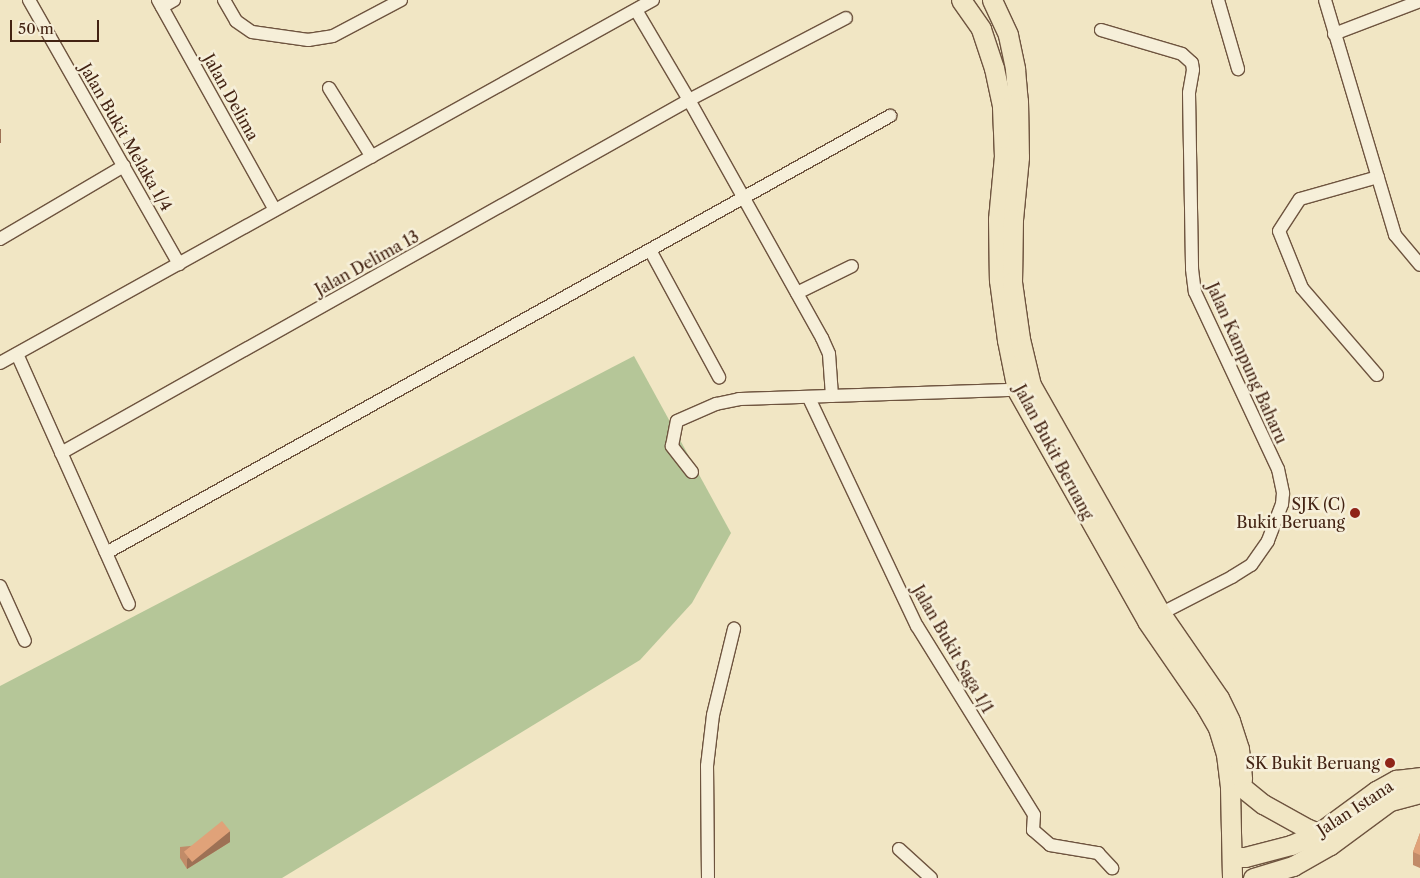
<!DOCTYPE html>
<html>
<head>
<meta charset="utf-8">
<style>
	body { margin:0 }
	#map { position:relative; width:1420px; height:878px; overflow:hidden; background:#f1e6c4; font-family:"Libre Caslon Text",serif }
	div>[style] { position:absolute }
	.green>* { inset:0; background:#b5c698 }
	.roads { filter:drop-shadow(1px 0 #6e543f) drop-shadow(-1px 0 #6e543f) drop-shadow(0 1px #6e543f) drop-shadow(0 -1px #6e543f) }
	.street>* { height:12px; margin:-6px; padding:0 6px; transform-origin:6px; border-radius:6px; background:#f6efd9 }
	.primary>* { height:19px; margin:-9.5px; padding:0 9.5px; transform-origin:9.5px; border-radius:9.5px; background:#f1e6c4 }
	.wall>* { inset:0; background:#c18b68 }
	.shaded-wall>* { inset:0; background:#9d7155; transform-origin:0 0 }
	.building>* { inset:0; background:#e0a279; transform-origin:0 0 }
	.dots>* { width:14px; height:14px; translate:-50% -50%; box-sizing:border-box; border:2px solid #f6efd9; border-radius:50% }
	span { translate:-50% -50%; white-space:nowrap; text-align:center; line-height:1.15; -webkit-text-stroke:5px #f6efd9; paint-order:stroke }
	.street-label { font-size:16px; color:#432313 }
	.poi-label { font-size:16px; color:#432313 }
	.right { translate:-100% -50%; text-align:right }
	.scale { position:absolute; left:10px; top:20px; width:89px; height:22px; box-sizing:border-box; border:2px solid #432313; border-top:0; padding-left:6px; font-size:15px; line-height:18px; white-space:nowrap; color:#432313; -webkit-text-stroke:4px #f6efd9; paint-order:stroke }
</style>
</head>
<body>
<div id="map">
	<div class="green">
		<div style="clip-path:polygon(634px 356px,731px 533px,692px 603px,640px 660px,282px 878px,0 878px,0 686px)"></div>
	</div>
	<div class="roads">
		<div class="street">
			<div style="left:29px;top:0;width:304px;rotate:60.4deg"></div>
			<div style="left:158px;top:0;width:240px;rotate:60.9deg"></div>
			<div style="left:224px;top:0;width:24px;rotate:60deg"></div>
			<div style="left:236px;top:21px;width:19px;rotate:35deg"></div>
			<div style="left:252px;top:32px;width:57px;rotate:8.1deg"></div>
			<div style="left:308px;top:40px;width:25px;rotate:-9deg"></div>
			<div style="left:333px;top:36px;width:77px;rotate:-27.9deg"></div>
			<div style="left:1218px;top:0;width:72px;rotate:73.8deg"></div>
			<div style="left:1325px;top:0;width:245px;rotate:73.4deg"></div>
			<div style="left:1395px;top:235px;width:39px;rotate:50deg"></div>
			<div style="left:162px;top:7px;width:14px;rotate:-30deg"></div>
			<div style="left:636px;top:10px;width:104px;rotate:59.5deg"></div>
			<div style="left:689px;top:100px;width:273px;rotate:60.8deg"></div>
			<div style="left:822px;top:338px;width:17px;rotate:66deg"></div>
			<div style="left:829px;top:354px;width:42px;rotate:85.9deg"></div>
			<div style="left:1101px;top:30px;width:84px;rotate:16.5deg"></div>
			<div style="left:1182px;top:54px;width:13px;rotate:42deg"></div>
			<div style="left:1192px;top:63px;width:7px;rotate:82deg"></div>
			<div style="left:1193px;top:70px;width:23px;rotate:100deg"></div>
			<div style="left:1189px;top:93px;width:176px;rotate:89deg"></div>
			<div style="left:1192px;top:269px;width:23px;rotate:83deg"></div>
			<div style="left:1195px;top:292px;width:195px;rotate:64.9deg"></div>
			<div style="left:1278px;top:469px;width:25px;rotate:78deg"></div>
			<div style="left:1283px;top:493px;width:11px;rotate:95deg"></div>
			<div style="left:1282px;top:504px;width:40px;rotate:111deg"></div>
			<div style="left:1268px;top:541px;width:29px;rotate:125deg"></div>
			<div style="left:1251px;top:565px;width:22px;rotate:148deg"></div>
			<div style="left:1232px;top:577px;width:85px;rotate:152.8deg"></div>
			<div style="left:1334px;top:34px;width:92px;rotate:-21deg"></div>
			<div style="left:329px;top:88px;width:81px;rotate:58.1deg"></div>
			<div style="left:0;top:239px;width:144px;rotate:-30.5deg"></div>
			<div style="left:650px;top:250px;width:145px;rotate:61.5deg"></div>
			<div style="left:797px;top:293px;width:61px;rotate:-26.1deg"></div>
			<div style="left:17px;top:354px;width:274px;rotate:65.9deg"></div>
			<div style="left:0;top:363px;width:747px;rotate:-29.07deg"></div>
			<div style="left:1377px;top:375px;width:115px;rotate:-130.8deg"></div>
			<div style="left:1302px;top:288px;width:61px;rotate:-112deg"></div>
			<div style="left:1279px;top:231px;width:38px;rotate:-57deg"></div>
			<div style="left:1300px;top:199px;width:81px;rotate:-15.8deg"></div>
			<div style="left:809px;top:398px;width:252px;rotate:64.7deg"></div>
			<div style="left:917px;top:626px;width:222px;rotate:58.2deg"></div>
			<div style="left:1034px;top:815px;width:15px;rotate:94deg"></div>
			<div style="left:1033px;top:830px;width:23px;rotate:41deg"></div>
			<div style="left:1050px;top:845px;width:49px;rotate:9.5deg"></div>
			<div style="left:1098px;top:853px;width:21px;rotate:47deg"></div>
			<div style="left:61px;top:453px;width:720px;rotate:-29.34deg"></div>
			<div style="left:689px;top:100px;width:177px;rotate:-27.6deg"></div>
			<div style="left:692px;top:472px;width:33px;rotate:-128deg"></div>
			<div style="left:672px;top:446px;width:25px;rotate:-79deg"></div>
			<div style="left:677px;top:421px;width:43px;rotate:-23.6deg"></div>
			<div style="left:716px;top:404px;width:24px;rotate:-12deg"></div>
			<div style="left:739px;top:399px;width:278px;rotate:-1.9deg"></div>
			<div style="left:106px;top:553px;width:898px;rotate:-29.14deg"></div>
			<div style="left:0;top:586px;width:60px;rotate:65.6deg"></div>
			<div style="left:899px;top:849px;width:43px;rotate:42.2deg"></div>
			<div style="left:708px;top:878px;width:112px;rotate:-90.5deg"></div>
			<div style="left:707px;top:766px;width:51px;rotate:-83.3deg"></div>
			<div style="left:713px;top:715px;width:89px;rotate:-76.3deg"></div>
		</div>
		<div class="primary">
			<div style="left:961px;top:0;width:35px;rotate:55deg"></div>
			<div style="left:981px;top:29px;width:41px;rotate:71.6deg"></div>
			<div style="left:994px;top:68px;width:40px;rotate:78deg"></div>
			<div style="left:1002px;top:107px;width:49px;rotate:87.7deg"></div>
			<div style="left:1004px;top:156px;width:63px;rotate:95.4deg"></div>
			<div style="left:998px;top:219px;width:61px;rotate:89.1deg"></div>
			<div style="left:999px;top:280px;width:61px;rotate:82.4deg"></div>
			<div style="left:1007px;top:340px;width:51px;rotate:78.7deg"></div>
			<div style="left:1017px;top:390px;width:265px;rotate:60.6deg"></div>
			<div style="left:1147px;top:621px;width:104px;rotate:55.5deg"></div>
			<div style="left:1206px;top:707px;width:24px;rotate:60deg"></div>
			<div style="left:1218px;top:728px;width:27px;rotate:73deg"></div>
			<div style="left:1226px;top:754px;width:34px;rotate:83deg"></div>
			<div style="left:1230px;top:788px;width:90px;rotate:88.7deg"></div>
			<div style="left:992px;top:0;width:38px;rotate:65deg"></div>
			<div style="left:1008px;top:35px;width:35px;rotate:78deg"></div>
			<div style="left:1015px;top:69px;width:32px;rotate:85deg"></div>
			<div style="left:1018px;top:101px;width:56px;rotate:89deg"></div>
			<div style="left:1019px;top:157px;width:62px;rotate:95.5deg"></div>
			<div style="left:1013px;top:219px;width:63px;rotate:90.9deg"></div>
			<div style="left:1012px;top:282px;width:58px;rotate:82deg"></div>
			<div style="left:1020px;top:339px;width:47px;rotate:76.6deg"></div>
			<div style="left:1031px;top:385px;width:263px;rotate:60.4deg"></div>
			<div style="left:1161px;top:614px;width:102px;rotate:55.4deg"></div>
			<div style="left:1219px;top:698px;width:25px;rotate:64deg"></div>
			<div style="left:1230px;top:721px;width:29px;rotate:72deg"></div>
			<div style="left:1239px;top:749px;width:30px;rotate:84deg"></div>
			<div style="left:1243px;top:788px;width:26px;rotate:39deg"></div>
			<div style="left:1263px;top:804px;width:51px;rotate:29.1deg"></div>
			<div style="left:1308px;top:829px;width:12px;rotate:20deg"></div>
			<div style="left:1233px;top:857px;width:12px"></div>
			<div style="left:1245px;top:857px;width:48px;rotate:-14.6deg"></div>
			<div style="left:1291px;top:845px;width:30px;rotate:-23deg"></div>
			<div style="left:1319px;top:833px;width:71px;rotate:-36.4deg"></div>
			<div style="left:1376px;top:791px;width:23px;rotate:-29deg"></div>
			<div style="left:1396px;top:780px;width:24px;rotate:-7deg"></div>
			<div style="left:1253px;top:878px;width:42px;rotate:-16.7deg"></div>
			<div style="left:1293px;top:866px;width:43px;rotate:-29.6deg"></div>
			<div style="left:1330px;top:845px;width:74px;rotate:-36.3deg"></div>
			<div style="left:1390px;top:801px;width:31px;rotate:-15deg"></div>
		</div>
	</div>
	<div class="wall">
		<div style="clip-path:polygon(1420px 833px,1420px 868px,1413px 865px,1413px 852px)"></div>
		<div style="clip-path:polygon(230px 842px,187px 869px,180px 858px,180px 847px)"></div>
	</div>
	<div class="shaded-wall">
		<div style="left:1px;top:129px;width:14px;height:1px;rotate:90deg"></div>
		<div style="clip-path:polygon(230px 831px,230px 842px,187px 869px,187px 859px)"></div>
	</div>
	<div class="building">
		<div style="left:222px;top:821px;width:13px;height:49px;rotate:51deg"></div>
		<div style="clip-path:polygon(1420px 833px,1420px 855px,1413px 852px)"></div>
	</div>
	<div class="dots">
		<div style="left:1355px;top:513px;background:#8f2418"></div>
		<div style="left:1390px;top:763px;background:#8f2418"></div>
	</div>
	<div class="street-label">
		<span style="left:231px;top:97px;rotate:61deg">Jalan Delima</span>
		<span style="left:126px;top:137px;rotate:60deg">Jalan Bukit Melaka 1/4</span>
		<span style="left:367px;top:263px;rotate:-29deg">Jalan Delima 13</span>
		<span style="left:1247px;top:363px;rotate:66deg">Jalan Kampung Baharu</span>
		<span style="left:1054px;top:452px;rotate:62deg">Jalan Bukit Beruang</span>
		<span style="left:953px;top:649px;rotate:60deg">Jalan Bukit Saga 1/1</span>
		<span style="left:1355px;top:808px;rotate:-33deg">Jalan Istana</span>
	</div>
	<div class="poi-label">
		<span class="right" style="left:1345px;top:513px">SJK (C)<br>Bukit Beruang</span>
		<span class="right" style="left:1380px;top:763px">SK Bukit Beruang</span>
	</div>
	<div class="scale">50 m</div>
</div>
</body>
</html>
